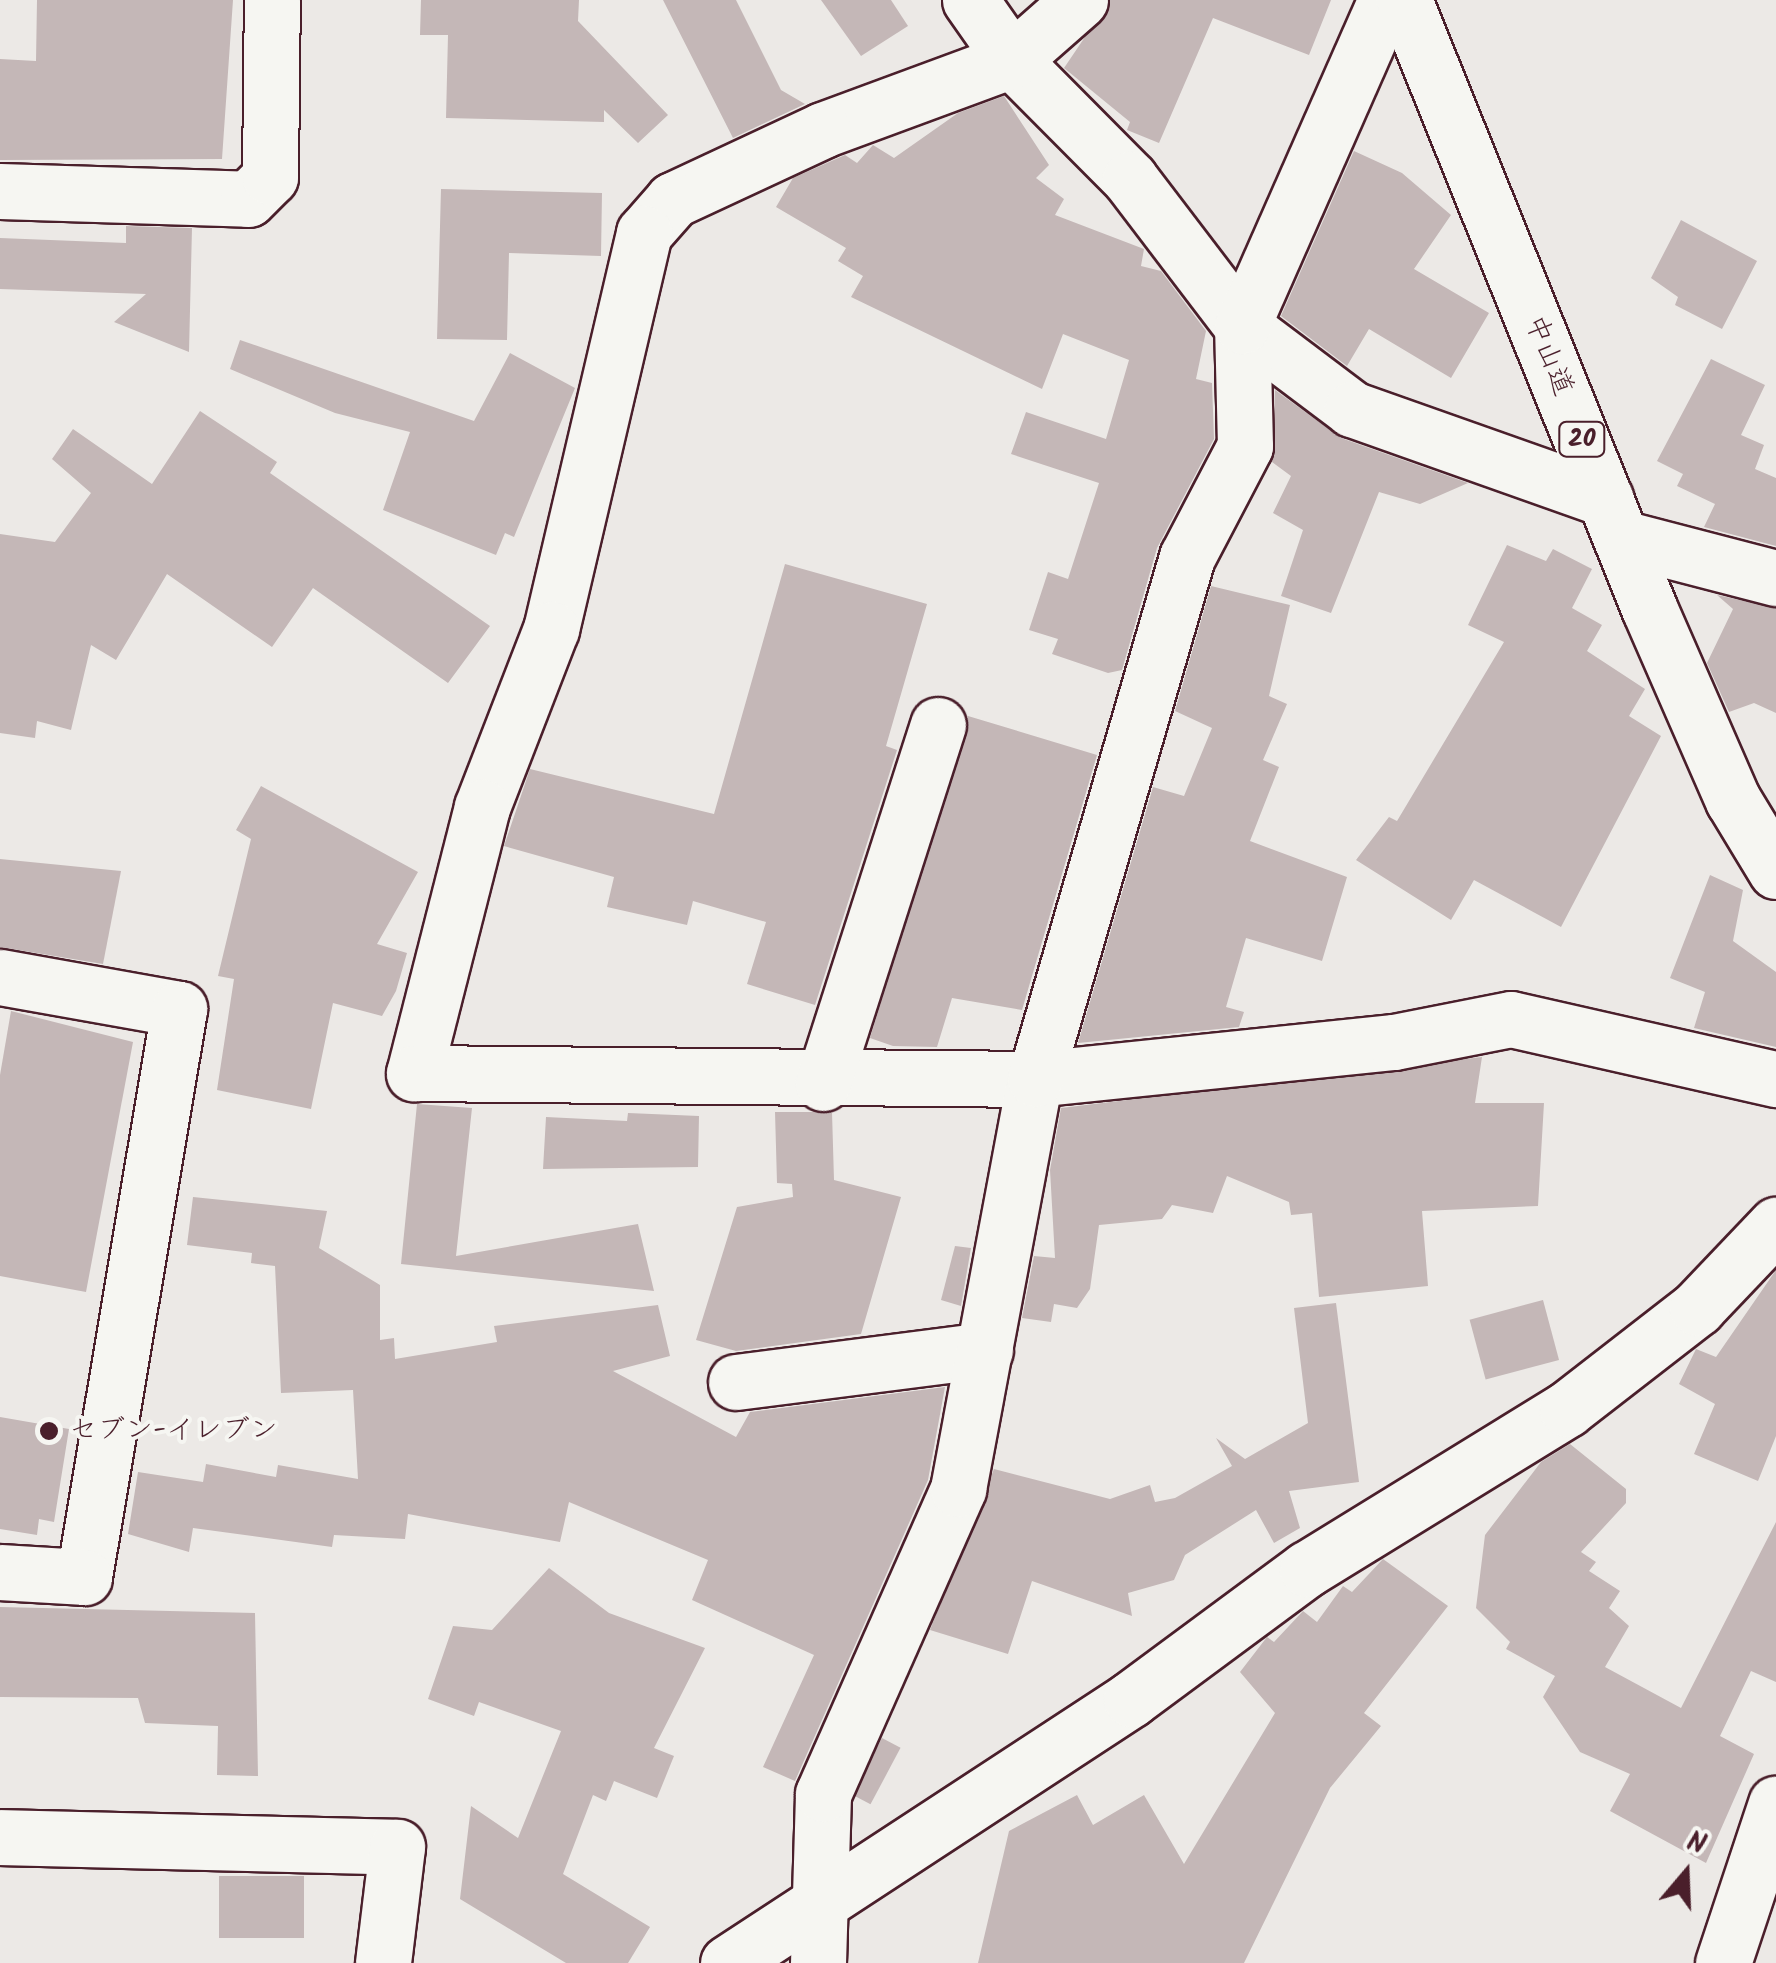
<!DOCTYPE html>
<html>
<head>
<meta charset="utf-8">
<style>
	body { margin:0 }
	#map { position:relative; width:1776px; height:1963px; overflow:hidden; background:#ece9e6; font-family:Kalam,"Klee One",sans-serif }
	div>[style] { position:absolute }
	.building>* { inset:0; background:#c4b7b7; transform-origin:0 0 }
	.roads { filter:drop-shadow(2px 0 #4a1f2b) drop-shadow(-2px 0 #4a1f2b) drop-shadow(0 2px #4a1f2b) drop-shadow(0 -2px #4a1f2b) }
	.minor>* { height:55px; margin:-27.5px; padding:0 27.5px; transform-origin:27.5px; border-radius:27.5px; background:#f6f6f2 }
	.highway>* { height:55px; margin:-27.5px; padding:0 27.5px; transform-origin:27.5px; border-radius:27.5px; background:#f6f6f2 }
	.dots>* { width:28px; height:28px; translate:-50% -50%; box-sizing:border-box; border:5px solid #f6f6f2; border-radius:50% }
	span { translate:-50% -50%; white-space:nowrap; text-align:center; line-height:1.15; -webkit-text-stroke:8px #f6f6f2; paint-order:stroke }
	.shield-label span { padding:2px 8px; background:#f6f6f2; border:2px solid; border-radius:8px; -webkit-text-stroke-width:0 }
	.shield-label { font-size:25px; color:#4a1f2b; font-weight:700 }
	.street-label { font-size:28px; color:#4a1f2b }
	.poi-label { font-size:28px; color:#4a1f2b }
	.left { translate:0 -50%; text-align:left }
	.north { position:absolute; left:1636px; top:1823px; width:100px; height:100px; -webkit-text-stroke:8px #f6f6f2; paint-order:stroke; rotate:19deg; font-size:28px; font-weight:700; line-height:40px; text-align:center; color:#4a1f2b }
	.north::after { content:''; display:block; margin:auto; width:35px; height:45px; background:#4a1f2b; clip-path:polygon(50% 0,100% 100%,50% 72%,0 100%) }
</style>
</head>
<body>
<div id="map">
	<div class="building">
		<div style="clip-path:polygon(37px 0,233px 0,222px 159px,0 160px,0 59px,36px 61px)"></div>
		<div style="clip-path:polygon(421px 0,579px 0,578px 21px,668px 115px,638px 143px,604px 110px,604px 122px,446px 118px,448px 35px,420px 35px)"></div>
		<div style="clip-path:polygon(663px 0,736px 0,781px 90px,805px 104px,733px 138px)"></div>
		<div style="clip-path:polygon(821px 0,891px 0,908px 26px,861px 56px)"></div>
		<div style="clip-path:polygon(1110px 0,1331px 0,1309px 55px,1213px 18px,1159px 143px,1127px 130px,1130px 122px,1064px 68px)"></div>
		<div style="clip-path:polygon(1004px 96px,1049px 165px,1036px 178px,1064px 199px,1055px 215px,1144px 249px,1141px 266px,1161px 271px,1206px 331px,1196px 379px,1212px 383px,1214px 439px,1157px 548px,1122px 670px,1108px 673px,1052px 654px,1058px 639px,1029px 630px,1048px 572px,1068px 579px,1099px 483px,1011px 454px,1026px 412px,1106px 439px,1129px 360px,1063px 334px,1042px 389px,851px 297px,863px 276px,838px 261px,846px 248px,776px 207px,793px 178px,845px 155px,857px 163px,873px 145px,894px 158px,958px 113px)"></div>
		<div style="clip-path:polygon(1354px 151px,1402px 173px,1451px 215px,1414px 269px,1489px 313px,1451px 378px,1369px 329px,1347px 366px,1281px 316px)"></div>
		<div style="clip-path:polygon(441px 189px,602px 193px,601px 256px,509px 253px,507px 340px,437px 339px)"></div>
		<div style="clip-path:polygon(1681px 220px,1757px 261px,1722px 329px,1675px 305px,1678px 297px,1651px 278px)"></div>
		<div style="clip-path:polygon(126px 226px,192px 228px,189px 352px,114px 322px,146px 294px,0 289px,0 238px,126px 243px)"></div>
		<div style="clip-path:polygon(240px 340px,474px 421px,510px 353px,575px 388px,514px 537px,505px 533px,496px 555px,383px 510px,410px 432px,335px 413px,230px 369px)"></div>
		<div style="clip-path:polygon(1711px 359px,1765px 385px,1741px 435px,1764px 445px,1755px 469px,1776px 478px,1776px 546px,1704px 527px,1715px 504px,1677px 486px,1683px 474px,1657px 461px)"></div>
		<div style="clip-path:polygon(1275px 390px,1341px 438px,1468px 483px,1420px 504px,1379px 492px,1331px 613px,1281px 596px,1303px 530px,1273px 513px,1291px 476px,1272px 462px)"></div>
		<div style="clip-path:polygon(200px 411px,277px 462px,270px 473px,490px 626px,448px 683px,313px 588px,272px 647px,167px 574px,116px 660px,91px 645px,71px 730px,37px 721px,35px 738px,0 733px,0 534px,55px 542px,91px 493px,52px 459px,73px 429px,152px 484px)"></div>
		<div style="clip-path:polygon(1507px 545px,1546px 561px,1553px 549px,1592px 569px,1572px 608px,1602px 625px,1587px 651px,1645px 689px,1629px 716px,1661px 736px,1561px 927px,1474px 880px,1451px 920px,1356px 860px,1389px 817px,1397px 821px,1504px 642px,1468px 625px)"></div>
		<div style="clip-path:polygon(785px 564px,927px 604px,886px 746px,897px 750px,815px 1005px,747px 984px,766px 922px,693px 901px,687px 925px,607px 907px,614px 877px,504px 846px,530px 769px,714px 814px)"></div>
		<div style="clip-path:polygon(1211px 586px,1290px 605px,1269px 696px,1287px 704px,1263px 760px,1279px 767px,1250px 841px,1347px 877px,1322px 961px,1246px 938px,1226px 1007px,1244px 1012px,1239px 1027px,1078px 1043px,1153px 787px,1184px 796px,1212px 728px,1175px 711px)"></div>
		<div style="clip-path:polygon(1717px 595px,1776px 608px,1776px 713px,1754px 703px,1729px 712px,1707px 663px,1733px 609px)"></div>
		<div style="clip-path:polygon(968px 716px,1097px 755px,1022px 1010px,952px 998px,937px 1047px,893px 1046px,870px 1038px)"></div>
		<div style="clip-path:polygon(261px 786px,418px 872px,377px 944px,407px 953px,396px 991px,382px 1016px,333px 1003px,311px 1109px,217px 1090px,234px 979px,218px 976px,251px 839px,236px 830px)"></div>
		<div style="clip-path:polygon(0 859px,121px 871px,103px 964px,0 947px)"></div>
		<div style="clip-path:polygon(1710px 875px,1743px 890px,1733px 941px,1776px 972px,1776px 1047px,1694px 1028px,1705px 992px,1670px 978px)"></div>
		<div style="clip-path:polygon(11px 1011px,133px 1042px,86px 1292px,0 1276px,0 1075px)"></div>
		<div style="clip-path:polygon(1482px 1057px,1475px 1103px,1544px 1103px,1538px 1206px,1422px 1211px,1428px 1286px,1319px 1297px,1312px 1213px,1291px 1215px,1289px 1202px,1227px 1176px,1213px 1213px,1172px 1205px,1162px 1219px,1099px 1225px,1090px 1289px,1077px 1308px,1054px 1304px,1051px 1322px,1022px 1318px,1034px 1256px,1055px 1258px,1050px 1170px,1061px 1108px)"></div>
		<div style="clip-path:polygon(417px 1104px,472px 1108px,456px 1256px,638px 1224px,654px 1291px,401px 1264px)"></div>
		<div style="clip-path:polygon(775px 1112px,832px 1112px,834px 1180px,901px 1197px,861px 1334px,736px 1351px,696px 1340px,737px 1207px,793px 1197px,792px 1184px,777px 1183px)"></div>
		<div style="clip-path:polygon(628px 1113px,699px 1116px,698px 1167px,543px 1169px,546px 1117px,627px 1121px)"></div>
		<div style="clip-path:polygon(193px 1197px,327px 1211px,319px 1248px,380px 1285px,380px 1340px,394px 1338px,395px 1359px,497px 1342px,494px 1326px,658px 1305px,670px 1356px,613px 1371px,736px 1437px,750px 1412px,945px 1387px,928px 1480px,795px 1781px,763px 1767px,814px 1655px,692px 1600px,708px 1560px,569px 1502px,560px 1542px,408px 1514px,405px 1539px,334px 1535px,332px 1547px,193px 1528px,189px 1552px,128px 1534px,138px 1472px,203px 1482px,206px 1464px,276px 1477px,278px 1465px,358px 1479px,353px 1390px,281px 1393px,275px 1266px,251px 1263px,252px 1253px,187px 1245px)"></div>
		<div style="clip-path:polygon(955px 1246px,971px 1248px,961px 1306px,941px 1300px)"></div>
		<div style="clip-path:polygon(1776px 1270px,1776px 1436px,1758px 1481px,1694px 1454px,1715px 1404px,1679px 1384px,1696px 1349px,1716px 1357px)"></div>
		<div style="left:1543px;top:1300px;width:62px;height:76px;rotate:75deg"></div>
		<div style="clip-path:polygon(1336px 1303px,1359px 1482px,1289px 1491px,1300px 1528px,1274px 1543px,1256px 1510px,1185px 1555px,1174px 1580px,1128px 1593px,1132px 1616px,1032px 1581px,1008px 1654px,930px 1630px,994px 1469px,1110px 1499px,1150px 1485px,1155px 1502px,1175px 1498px,1232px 1466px,1216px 1438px,1245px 1459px,1308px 1423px,1294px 1308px)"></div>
		<div style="clip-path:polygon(0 1417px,69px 1429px,54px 1522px,39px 1519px,37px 1535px,0 1529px)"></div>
		<div style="clip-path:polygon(1570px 1444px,1626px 1489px,1626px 1503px,1581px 1552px,1596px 1562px,1589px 1571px,1620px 1591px,1609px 1608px,1629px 1626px,1605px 1667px,1681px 1708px,1776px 1522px,1776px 1682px,1751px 1671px,1720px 1736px,1754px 1754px,1706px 1863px,1610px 1811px,1630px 1774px,1580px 1752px,1543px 1697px,1555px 1676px,1506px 1649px,1510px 1642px,1476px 1608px,1485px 1535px,1541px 1462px)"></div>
		<div style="clip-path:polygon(1383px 1559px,1448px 1606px,1364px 1713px,1381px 1726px,1330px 1788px,1244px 1963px,978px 1963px,1009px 1831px,1077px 1795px,1093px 1825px,1144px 1795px,1184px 1864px,1275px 1713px,1240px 1672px,1267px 1637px,1274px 1642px,1303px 1611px,1317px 1622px,1343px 1586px,1352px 1592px)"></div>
		<div style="clip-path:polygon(549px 1568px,609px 1613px,705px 1648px,654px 1748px,674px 1756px,657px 1798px,614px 1781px,606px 1801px,593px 1795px,563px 1874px,650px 1927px,628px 1963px,566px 1963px,460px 1899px,471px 1806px,518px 1838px,561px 1731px,479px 1702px,474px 1716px,428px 1699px,453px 1626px,492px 1630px)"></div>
		<div style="clip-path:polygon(0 1607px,255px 1613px,258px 1776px,217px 1775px,218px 1726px,145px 1723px,138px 1698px,0 1697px)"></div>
		<div style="left:882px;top:1738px;width:21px;height:64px;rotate:28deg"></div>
		<div style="left:304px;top:1876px;width:62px;height:85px;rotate:90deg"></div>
	</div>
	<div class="roads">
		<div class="minor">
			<div style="left:970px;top:0;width:73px;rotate:55deg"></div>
			<div style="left:1012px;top:60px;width:168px;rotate:45.2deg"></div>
			<div style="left:1130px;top:179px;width:185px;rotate:52.7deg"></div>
			<div style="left:1242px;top:326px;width:138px;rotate:37deg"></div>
			<div style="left:1352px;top:409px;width:269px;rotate:19.5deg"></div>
			<div style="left:1080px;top:0;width:91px;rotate:138.6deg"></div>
			<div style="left:1012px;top:60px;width:202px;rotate:159.7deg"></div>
			<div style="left:823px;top:130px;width:166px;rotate:155deg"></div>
			<div style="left:673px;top:200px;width:44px;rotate:131.3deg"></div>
			<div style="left:644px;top:233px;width:407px;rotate:103.2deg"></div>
			<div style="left:551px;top:629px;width:191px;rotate:111.2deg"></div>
			<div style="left:482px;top:807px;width:275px;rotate:104.3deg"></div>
			<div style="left:414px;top:1073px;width:621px;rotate:0.55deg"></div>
			<div style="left:1035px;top:1079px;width:361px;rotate:-5.9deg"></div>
			<div style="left:1394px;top:1042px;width:119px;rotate:-11.1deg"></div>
			<div style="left:1511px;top:1019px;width:272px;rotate:12.8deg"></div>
			<div style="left:0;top:191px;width:248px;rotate:1.8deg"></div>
			<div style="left:248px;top:199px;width:31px;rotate:-45deg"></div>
			<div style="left:270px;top:177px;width:177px;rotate:-89.4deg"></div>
			<div style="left:1622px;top:538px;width:159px;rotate:14.6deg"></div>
			<div style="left:0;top:977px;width:182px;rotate:10.1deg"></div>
			<div style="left:179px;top:1009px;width:576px;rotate:99.5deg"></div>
			<div style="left:84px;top:1577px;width:84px;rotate:-176.6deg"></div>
			<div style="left:823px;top:1083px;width:376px;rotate:-72.2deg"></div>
			<div style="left:736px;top:1382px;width:251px;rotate:-7.3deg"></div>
			<div style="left:0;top:1837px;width:397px;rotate:1.4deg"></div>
			<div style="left:397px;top:1847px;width:117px;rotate:96.9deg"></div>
			<div style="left:728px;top:1963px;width:482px;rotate:-33.2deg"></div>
			<div style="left:1131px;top:1699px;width:219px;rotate:-36.5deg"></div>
			<div style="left:1307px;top:1569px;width:305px;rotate:-31.6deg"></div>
			<div style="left:1567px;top:1409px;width:165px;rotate:-37.8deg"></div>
			<div style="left:1697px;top:1308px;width:115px;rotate:-46.4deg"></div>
			<div style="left:818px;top:1963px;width:169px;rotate:-88.3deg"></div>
			<div style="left:823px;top:1794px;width:334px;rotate:-66.1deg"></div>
			<div style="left:958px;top:1489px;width:417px;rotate:-79.4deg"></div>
			<div style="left:1035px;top:1079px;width:544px;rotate:-73.77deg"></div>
			<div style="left:1187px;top:557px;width:125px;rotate:-62.4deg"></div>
			<div style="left:1245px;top:446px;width:120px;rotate:-91.4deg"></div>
			<div style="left:1242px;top:326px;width:356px;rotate:-66.2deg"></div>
			<div style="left:1723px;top:1963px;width:168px;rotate:-71.6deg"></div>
		</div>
		<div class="highway">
			<div style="left:1404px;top:0;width:656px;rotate:68.05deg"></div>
			<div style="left:1649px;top:608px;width:210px;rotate:66.4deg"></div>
			<div style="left:1733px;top:800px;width:83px;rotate:58.8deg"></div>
		</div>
	</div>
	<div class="dots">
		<div style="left:49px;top:1431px;background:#4a1f2b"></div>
	</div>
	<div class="shield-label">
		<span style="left:1582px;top:439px">20</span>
	</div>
	<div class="street-label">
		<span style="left:1548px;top:356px;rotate:68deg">中山道</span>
	</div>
	<div class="poi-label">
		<span class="left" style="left:69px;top:1431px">セブン-イレブン</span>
	</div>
	<div class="north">N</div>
</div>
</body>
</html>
